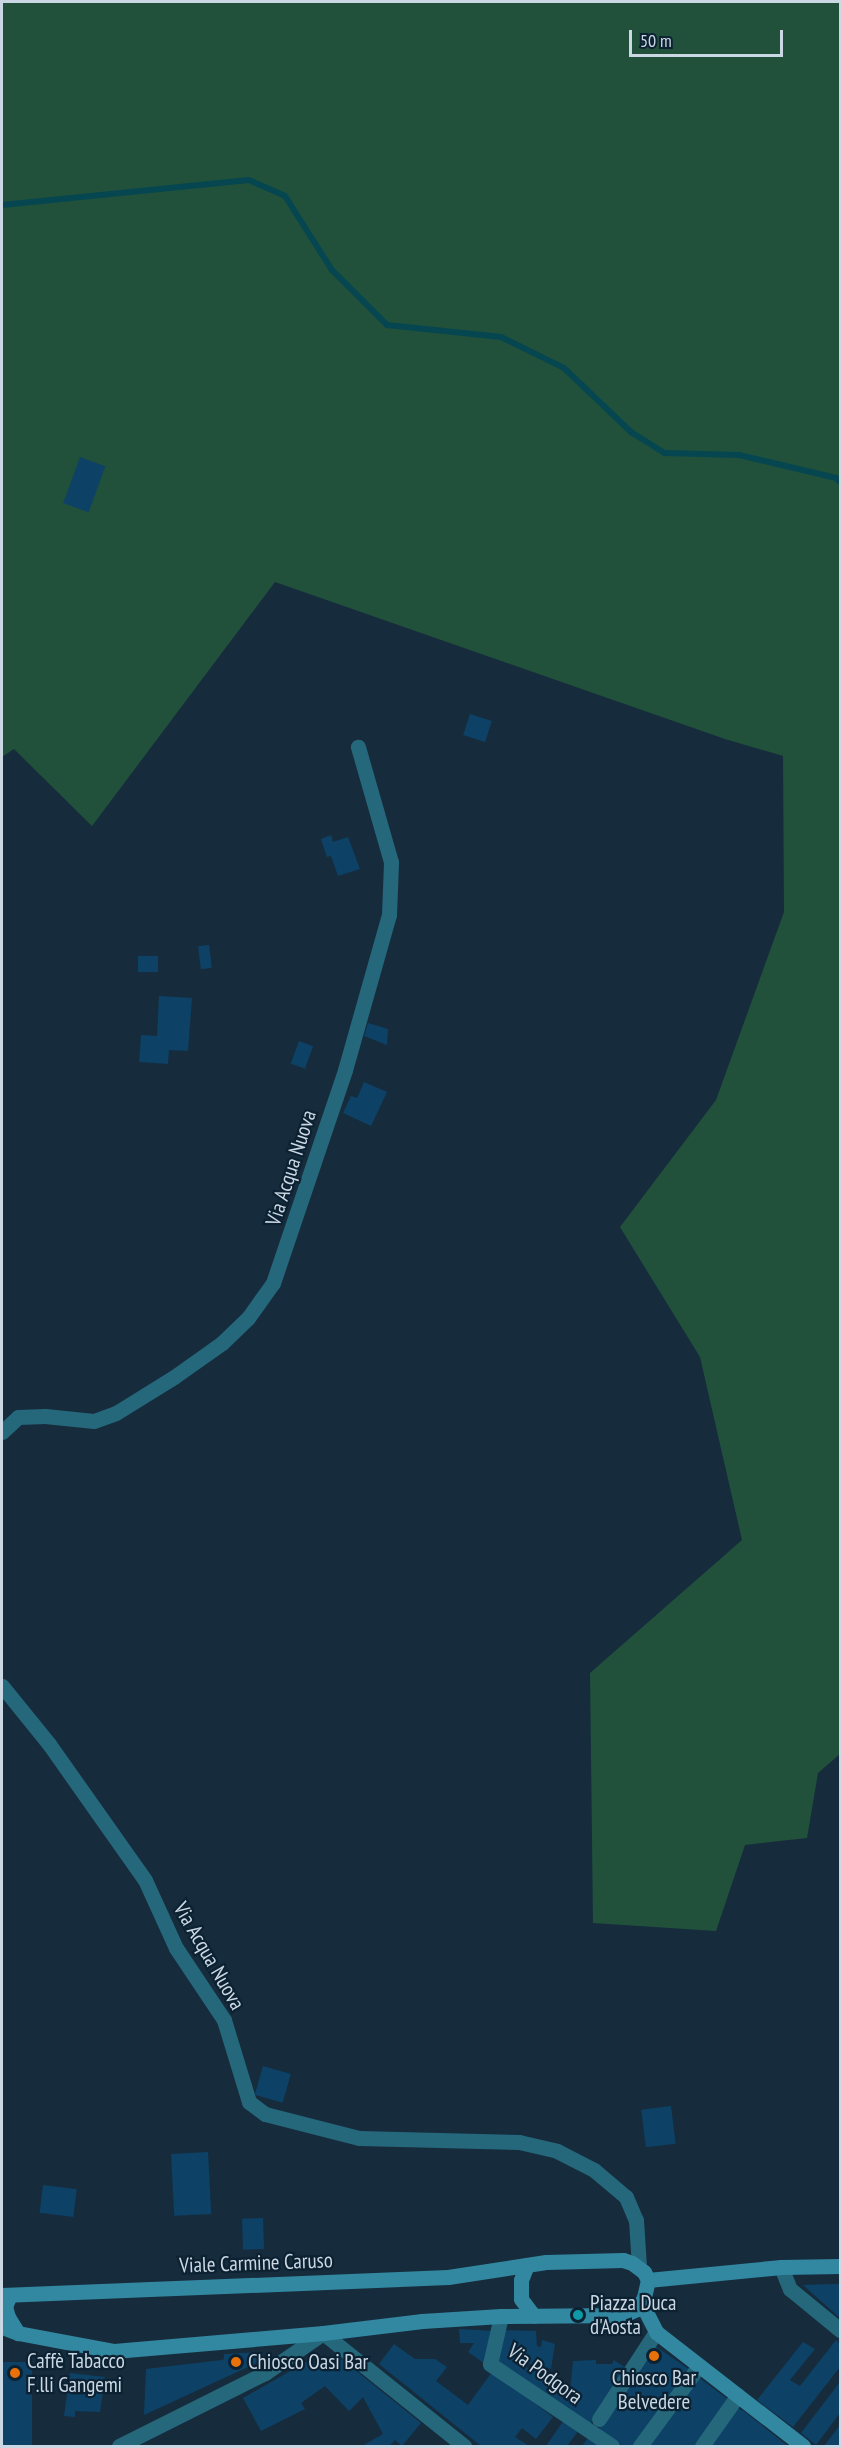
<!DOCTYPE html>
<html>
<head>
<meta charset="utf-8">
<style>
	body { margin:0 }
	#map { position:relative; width:842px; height:2448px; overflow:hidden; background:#162c3d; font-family:"PT Sans Narrow",sans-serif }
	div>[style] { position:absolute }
	.green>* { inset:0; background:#21513b }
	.stream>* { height:6px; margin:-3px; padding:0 3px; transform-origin:3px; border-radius:3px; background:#054651 }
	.building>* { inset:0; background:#0d4166; transform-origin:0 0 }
	.street>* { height:15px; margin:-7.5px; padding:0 7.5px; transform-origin:7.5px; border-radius:7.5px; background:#25687b }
	.secondary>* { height:15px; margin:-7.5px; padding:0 7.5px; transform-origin:7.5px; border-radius:7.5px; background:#3388a1 }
	.dots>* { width:16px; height:16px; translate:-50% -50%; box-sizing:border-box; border:3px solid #0c2233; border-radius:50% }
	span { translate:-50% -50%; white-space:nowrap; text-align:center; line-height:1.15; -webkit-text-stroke:4.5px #0c2233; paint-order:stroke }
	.street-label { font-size:21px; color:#cbd8e4 }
	.poi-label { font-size:21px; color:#cbd8e4 }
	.left { translate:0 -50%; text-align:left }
	.frame { position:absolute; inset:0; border:3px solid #cbd8e4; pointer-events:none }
	.scale { position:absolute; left:629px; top:30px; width:154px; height:27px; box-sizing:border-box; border:3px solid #cbd8e4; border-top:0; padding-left:8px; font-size:18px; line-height:21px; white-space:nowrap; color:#cbd8e4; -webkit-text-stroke:4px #0c2233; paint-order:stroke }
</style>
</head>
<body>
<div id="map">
	<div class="green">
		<div style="clip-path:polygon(2px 2px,840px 2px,840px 1754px,818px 1773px,807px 1838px,745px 1845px,716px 1931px,593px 1923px,590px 1673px,742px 1540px,700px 1357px,620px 1227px,716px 1100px,784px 912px,783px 756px,725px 739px,275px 582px,92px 826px,14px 749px,2px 757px)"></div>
	</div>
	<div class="stream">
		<div style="left:2px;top:205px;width:248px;rotate:-5.8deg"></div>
		<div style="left:249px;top:180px;width:39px;rotate:24deg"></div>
		<div style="left:285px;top:196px;width:88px;rotate:57.6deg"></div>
		<div style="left:332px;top:270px;width:78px;rotate:45deg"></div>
		<div style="left:387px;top:325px;width:115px;rotate:6deg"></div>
		<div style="left:501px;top:337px;width:70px;rotate:26.2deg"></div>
		<div style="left:564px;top:368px;width:93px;rotate:43.7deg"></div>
		<div style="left:631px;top:432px;width:40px;rotate:32deg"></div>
		<div style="left:665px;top:453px;width:74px;rotate:1.5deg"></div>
		<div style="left:739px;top:455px;width:100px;rotate:13.3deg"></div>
		<div style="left:836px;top:478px;width:6px;rotate:45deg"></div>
	</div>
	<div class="building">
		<div style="left:80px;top:457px;width:27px;height:49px;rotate:20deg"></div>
		<div style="left:470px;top:714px;width:23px;height:22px;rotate:18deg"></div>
		<div style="clip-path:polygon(331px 835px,333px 842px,348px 837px,360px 869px,338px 876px,331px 856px,327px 857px,321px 839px)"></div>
		<div style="left:209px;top:945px;width:23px;height:11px;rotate:83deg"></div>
		<div style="left:158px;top:956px;width:16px;height:20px;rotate:90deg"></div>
		<div style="clip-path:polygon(159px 996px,192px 998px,188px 1051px,169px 1050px,168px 1064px,139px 1062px,141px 1035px,157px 1036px)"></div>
		<div style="clip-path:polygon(368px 1023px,388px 1029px,387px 1045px,364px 1036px)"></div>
		<div style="left:299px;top:1041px;width:15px;height:24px;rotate:20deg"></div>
		<div style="clip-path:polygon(364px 1082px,387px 1092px,371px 1126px,343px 1113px,351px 1096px,357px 1098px)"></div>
		<div style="left:263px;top:2066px;width:29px;height:30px;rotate:16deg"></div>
		<div style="left:671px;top:2106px;width:38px;height:30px;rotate:83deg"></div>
		<div style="left:208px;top:2152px;width:62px;height:37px;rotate:87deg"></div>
		<div style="left:43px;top:2185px;width:34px;height:28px;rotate:7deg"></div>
		<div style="left:263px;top:2218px;width:31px;height:21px;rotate:88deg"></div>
		<div style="clip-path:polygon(840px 2284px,840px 2318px,803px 2285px,830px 2284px)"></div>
		<div style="clip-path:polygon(459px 2329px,495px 2331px,485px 2364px,468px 2352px,474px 2343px,460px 2343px)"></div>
		<div style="clip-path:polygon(501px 2330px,536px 2331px,537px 2346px,541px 2347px,542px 2340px,555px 2344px,551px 2369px,520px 2361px,520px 2366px,538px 2370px,536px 2373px,570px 2393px,573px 2361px,596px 2360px,596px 2364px,612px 2364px,614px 2360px,626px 2368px,590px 2424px,494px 2359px)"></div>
		<div style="clip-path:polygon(836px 2340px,840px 2344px,840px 2367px,793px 2427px,757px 2400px,803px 2342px,815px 2349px,790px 2380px,800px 2386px)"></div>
		<div style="clip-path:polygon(394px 2344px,415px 2359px,435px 2359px,447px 2367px,436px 2381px,468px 2405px,492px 2372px,553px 2417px,536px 2439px,522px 2428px,515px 2437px,529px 2446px,481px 2446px,379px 2364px)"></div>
		<div style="clip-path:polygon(654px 2345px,690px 2370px,634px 2446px,623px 2446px,598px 2430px)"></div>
		<div style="clip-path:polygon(260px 2352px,264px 2355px,261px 2361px,144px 2415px,146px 2369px,222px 2360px,224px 2359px,224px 2354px)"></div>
		<div style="clip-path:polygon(339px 2357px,421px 2423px,402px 2446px,395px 2440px,389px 2446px,362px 2446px,383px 2434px,363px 2397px,349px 2411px,325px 2386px,301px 2403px,305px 2409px,261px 2431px,243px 2398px,306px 2362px,333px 2369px)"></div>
		<div style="left:2px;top:2362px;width:30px;height:84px"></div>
		<div style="clip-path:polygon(70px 2373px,105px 2377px,100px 2412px,75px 2411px,75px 2417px,64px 2416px)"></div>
		<div style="clip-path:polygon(697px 2376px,730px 2401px,698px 2446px,644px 2446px)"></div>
		<div style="clip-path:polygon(840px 2382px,840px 2413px,816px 2445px,801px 2433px)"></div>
		<div style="clip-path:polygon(735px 2406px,745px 2412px,788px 2446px,706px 2446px)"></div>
		<div style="clip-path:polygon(564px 2420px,579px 2430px,567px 2446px,546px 2446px)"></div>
		<div style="clip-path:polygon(840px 2425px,840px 2446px,824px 2446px)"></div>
		<div style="clip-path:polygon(588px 2438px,602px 2446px,582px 2446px)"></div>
	</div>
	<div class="street">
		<div style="left:2px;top:1432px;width:22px;rotate:-43deg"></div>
		<div style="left:18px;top:1417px;width:27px;rotate:-2deg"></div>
		<div style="left:45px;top:1416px;width:49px;rotate:5.8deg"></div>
		<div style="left:94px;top:1421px;width:23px;rotate:-20deg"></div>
		<div style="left:116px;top:1413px;width:68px;rotate:-31.8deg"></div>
		<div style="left:174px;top:1377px;width:59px;rotate:-35.3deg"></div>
		<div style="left:222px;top:1343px;width:36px;rotate:-44deg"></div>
		<div style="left:248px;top:1318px;width:43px;rotate:-54.5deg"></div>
		<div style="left:273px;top:1283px;width:225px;rotate:-71.3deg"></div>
		<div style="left:345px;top:1070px;width:161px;rotate:-74.2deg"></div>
		<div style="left:389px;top:915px;width:53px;rotate:-87.8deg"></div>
		<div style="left:391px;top:862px;width:120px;rotate:-106deg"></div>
		<div style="left:2px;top:1686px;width:75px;rotate:51deg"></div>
		<div style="left:49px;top:1744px;width:166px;rotate:54.8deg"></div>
		<div style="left:145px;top:1880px;width:75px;rotate:65.5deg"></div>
		<div style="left:176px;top:1948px;width:87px;rotate:56.3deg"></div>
		<div style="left:224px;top:2020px;width:86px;rotate:73deg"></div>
		<div style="left:249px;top:2102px;width:20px;rotate:37deg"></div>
		<div style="left:265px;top:2114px;width:97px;rotate:14.3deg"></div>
		<div style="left:359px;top:2138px;width:160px;rotate:1.4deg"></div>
		<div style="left:519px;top:2142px;width:39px;rotate:13deg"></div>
		<div style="left:557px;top:2151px;width:42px;rotate:27.2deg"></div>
		<div style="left:594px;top:2170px;width:42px;rotate:40.2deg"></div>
		<div style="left:626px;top:2197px;width:25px;rotate:67deg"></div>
		<div style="left:636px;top:2220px;width:47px;rotate:86.3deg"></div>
		<div style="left:781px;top:2267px;width:24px;rotate:68deg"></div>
		<div style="left:790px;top:2289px;width:65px;rotate:39.4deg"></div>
		<div style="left:501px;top:2316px;width:49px;rotate:102.9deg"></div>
		<div style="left:490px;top:2364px;width:147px;rotate:33.9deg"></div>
		<div style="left:599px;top:2419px;width:104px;rotate:-56.8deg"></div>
		<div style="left:119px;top:2446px;width:163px;rotate:-26.6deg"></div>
		<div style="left:265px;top:2373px;width:70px;rotate:-34.6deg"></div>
		<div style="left:323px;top:2333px;width:181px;rotate:38.7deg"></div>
		<div style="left:640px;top:2446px;width:99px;rotate:-53.6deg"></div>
		<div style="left:702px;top:2446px;width:62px;rotate:-54.8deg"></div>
	</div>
	<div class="secondary">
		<div style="left:527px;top:2265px;width:16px;rotate:112deg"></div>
		<div style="left:521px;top:2280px;width:19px;rotate:90deg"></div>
		<div style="left:521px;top:2299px;width:21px;rotate:53deg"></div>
		<div style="left:648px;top:2280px;width:134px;rotate:-5.6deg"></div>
		<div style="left:781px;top:2267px;width:59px;rotate:-1deg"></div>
		<div style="left:2px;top:2295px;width:446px;rotate:-2.3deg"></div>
		<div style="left:448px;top:2277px;width:99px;rotate:-8.7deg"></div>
		<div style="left:546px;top:2262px;width:77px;rotate:-1.5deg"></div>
		<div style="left:623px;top:2260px;width:9px;rotate:18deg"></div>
		<div style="left:632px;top:2263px;width:15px;rotate:37deg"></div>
		<div style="left:644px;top:2272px;width:9px;rotate:63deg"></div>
		<div style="left:648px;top:2280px;width:18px;rotate:103deg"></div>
		<div style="left:644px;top:2298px;width:12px;rotate:85deg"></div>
		<div style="left:645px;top:2310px;width:25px;rotate:63deg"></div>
		<div style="left:656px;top:2332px;width:186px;rotate:37.8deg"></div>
		<div style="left:10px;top:2295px;width:12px;rotate:114deg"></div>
		<div style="left:5px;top:2306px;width:11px;rotate:75deg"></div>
		<div style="left:8px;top:2317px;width:19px;rotate:58deg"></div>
		<div style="left:2px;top:2327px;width:17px;rotate:21deg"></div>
		<div style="left:18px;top:2333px;width:98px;rotate:10.6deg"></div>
		<div style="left:114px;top:2351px;width:210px;rotate:-4.9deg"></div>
		<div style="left:323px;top:2333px;width:100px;rotate:-6.9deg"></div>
		<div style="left:422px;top:2321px;width:79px;rotate:-3.6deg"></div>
		<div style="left:501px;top:2316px;width:122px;rotate:-0.5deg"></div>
		<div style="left:623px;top:2315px;width:15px;rotate:-23deg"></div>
		<div style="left:637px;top:2309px;width:13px;rotate:-58deg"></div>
	</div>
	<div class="dots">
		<div style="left:578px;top:2315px;background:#0f9aa8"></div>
		<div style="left:654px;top:2356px;background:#e8710a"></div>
		<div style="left:236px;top:2362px;background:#e8710a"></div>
		<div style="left:15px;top:2373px;background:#e8710a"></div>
	</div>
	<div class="street-label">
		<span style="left:291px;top:1168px;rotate:-72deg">Via Acqua Nuova</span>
		<span style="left:209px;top:1956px;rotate:60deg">Via Acqua Nuova</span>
		<span style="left:256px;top:2263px;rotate:-2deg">Viale Carmine Caruso</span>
		<span style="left:545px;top:2374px;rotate:36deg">Via Podgora</span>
	</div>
	<div class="poi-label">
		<span class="left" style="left:590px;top:2315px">Piazza Duca<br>d'Aosta</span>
		<span class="left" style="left:27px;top:2373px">Caffè Tabacco<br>F.lli Gangemi</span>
		<span class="left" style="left:248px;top:2362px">Chiosco Oasi Bar</span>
		<span style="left:654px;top:2390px">Chiosco Bar<br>Belvedere</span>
	</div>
	<div class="frame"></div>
	<div class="scale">50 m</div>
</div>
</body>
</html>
